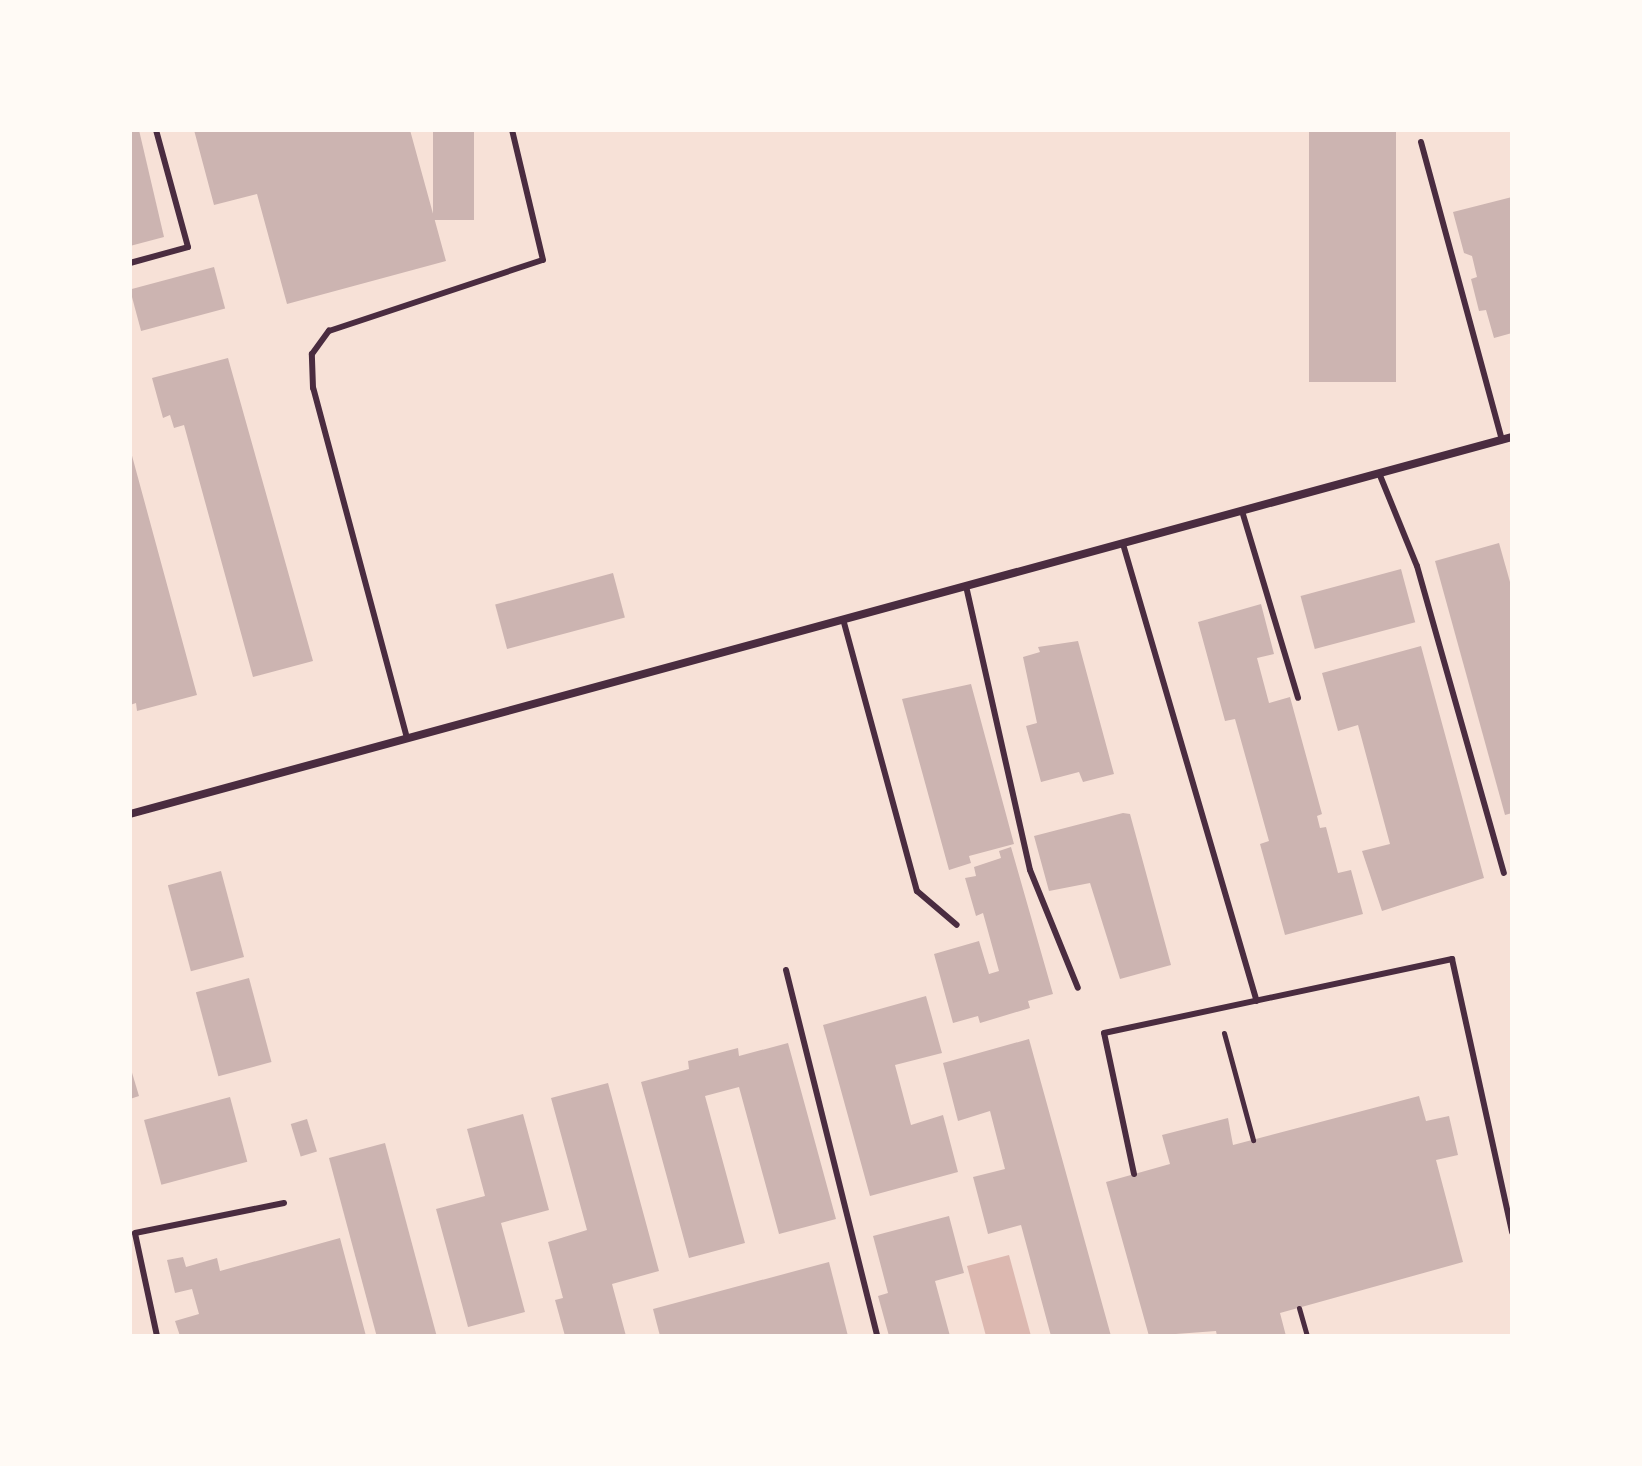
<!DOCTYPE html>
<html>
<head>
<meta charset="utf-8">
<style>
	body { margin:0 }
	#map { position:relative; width:1642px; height:1466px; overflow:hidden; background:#f7e1d7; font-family:"Alegreya Sans",sans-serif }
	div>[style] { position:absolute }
	.water>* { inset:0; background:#dcb8b0 }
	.building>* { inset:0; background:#ccb4b1; transform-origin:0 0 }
	.path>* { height:5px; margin:-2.5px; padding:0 2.5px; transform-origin:2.5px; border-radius:2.5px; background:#4a2c40 }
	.service>* { height:6px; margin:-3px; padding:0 3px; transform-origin:3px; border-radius:3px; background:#4a2c40 }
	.minor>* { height:8px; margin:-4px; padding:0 4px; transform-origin:4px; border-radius:4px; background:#4a2c40 }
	span { translate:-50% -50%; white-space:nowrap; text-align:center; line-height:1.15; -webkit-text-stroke:6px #fffaf5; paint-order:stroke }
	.frame { position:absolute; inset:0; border:132px solid #fffaf5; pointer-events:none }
</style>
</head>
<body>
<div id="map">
	<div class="water">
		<div style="clip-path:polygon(1009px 1255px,1031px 1336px,986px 1336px,967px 1266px)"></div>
	</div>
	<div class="building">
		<div style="clip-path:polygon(130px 130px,139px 130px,164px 237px,130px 246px)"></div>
		<div style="clip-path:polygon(194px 130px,410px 130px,446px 261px,287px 304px,257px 194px,214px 205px)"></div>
		<div style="left:433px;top:130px;width:41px;height:90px"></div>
		<div style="left:1309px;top:130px;width:87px;height:252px"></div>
		<div style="clip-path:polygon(1512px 197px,1512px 333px,1494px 338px,1486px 310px,1479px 311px,1471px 279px,1477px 277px,1472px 256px,1464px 253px,1453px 212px)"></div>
		<div style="left:214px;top:267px;width:43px;height:87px;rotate:75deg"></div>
		<div style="clip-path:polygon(228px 358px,313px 661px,253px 677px,184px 425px,174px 428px,170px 415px,163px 418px,152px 378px)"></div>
		<div style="clip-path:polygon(131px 452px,197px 695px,137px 711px,136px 703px,130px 705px)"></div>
		<div style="clip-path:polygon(1499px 543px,1512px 589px,1512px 813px,1505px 815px,1435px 561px)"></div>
		<div style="left:1401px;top:569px;width:55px;height:104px;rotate:75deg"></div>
		<div style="left:613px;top:573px;width:46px;height:122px;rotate:75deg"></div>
		<div style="clip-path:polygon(1261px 604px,1274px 654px,1257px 658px,1269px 703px,1290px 697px,1322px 814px,1317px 816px,1320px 828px,1326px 827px,1338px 873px,1351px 870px,1363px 914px,1285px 935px,1260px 844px,1269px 841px,1235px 719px,1225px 721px,1198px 622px)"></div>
		<div style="clip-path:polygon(1078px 641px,1114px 774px,1083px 782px,1079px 772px,1041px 782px,1026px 726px,1037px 723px,1023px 657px,1040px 652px,1038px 647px)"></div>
		<div style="clip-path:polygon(1421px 646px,1484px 878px,1382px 911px,1362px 851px,1390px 844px,1358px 725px,1338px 731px,1322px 673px)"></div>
		<div style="clip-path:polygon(971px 684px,1014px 844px,969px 856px,971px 863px,949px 870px,902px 699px)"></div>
		<div style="clip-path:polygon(1123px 813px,1130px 814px,1171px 965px,1120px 979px,1090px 883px,1049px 891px,1034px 836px)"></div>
		<div style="clip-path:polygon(1011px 847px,1053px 994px,1028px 1001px,1030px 1008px,980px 1023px,978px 1016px,953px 1023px,934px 954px,979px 941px,989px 974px,999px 971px,983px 913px,976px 916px,965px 878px,976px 876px,974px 867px,1001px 858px,999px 851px)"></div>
		<div style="left:221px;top:871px;width:89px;height:55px;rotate:75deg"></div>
		<div style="left:249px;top:978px;width:87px;height:55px;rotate:75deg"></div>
		<div style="clip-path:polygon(926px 996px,942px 1053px,895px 1065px,911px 1125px,943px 1115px,958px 1172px,870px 1196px,823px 1025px)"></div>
		<div style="clip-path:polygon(1029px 1039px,1111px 1336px,1051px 1336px,1021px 1225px,988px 1234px,973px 1177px,1005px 1169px,990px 1111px,958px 1121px,943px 1063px)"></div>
		<div style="clip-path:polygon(788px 1043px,836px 1219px,779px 1234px,739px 1087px,705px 1096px,745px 1243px,689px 1258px,641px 1082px,689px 1069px,688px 1061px,738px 1048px,739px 1056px)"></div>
		<div style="clip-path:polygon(130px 1066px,139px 1096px,130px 1099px)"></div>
		<div style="clip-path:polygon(608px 1083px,659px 1271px,612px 1284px,626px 1336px,565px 1336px,555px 1300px,563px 1298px,548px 1242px,587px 1230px,551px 1098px)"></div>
		<div style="clip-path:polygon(1419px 1096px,1426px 1121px,1449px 1116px,1458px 1155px,1436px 1160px,1463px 1262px,1280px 1313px,1286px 1336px,1217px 1336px,1216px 1331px,1149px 1336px,1106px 1182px,1170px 1164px,1162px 1135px,1228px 1118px,1233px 1145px)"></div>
		<div style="left:230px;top:1097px;width:67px;height:89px;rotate:75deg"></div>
		<div style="clip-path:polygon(523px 1114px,549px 1210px,501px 1223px,525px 1312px,468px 1327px,436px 1209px,485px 1196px,467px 1129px)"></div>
		<div style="left:307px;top:1119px;width:34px;height:17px;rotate:73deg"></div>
		<div style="left:385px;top:1143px;width:200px;height:58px;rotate:75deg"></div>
		<div style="clip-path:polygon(949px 1216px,964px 1273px,935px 1281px,950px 1336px,889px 1336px,878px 1296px,888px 1293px,873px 1236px)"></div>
		<div style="clip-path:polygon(340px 1238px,366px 1336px,180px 1336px,175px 1321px,199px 1314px,192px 1289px,175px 1293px,167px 1260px,183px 1257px,186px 1267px,217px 1258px,220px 1271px)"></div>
		<div style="clip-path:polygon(829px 1262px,848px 1336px,660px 1336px,653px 1309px)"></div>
	</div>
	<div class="path">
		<div style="left:1224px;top:1033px;width:111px;rotate:74.8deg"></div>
		<div style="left:1299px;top:1308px;width:29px;rotate:74deg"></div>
	</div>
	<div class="service">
		<div style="left:1421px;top:142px;width:309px;rotate:74.8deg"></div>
		<div style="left:130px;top:263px;width:60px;rotate:-15.4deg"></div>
		<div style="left:188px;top:247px;width:121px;rotate:-105.3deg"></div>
		<div style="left:1379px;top:473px;width:100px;rotate:67.8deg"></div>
		<div style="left:1417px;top:566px;width:319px;rotate:74.2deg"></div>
		<div style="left:1242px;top:511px;width:195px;rotate:73.3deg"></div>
		<div style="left:1123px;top:544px;width:476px;rotate:73.7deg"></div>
		<div style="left:966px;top:586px;width:291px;rotate:77.3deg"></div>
		<div style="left:1030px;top:870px;width:127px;rotate:67.9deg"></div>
		<div style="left:843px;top:619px;width:282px;rotate:74.8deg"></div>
		<div style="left:917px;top:891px;width:52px;rotate:40.4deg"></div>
		<div style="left:407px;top:738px;width:362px;rotate:-105deg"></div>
		<div style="left:313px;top:388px;width:34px;rotate:-92deg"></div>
		<div style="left:312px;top:354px;width:29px;rotate:-54deg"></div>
		<div style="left:329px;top:331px;width:225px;rotate:-18.4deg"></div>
		<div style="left:543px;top:260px;width:134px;rotate:-103.4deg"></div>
		<div style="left:786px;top:970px;width:377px;rotate:76deg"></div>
		<div style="left:1134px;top:1174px;width:144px;rotate:-102deg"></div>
		<div style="left:1104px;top:1033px;width:356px;rotate:-12deg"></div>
		<div style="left:1452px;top:959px;width:280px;rotate:77.6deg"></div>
		<div style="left:157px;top:1336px;width:105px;rotate:-102.1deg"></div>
		<div style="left:135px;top:1233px;width:152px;rotate:-11.4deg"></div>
	</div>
	<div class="minor">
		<div style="left:130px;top:814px;width:1432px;rotate:-15.26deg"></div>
	</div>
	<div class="frame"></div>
</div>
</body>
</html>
